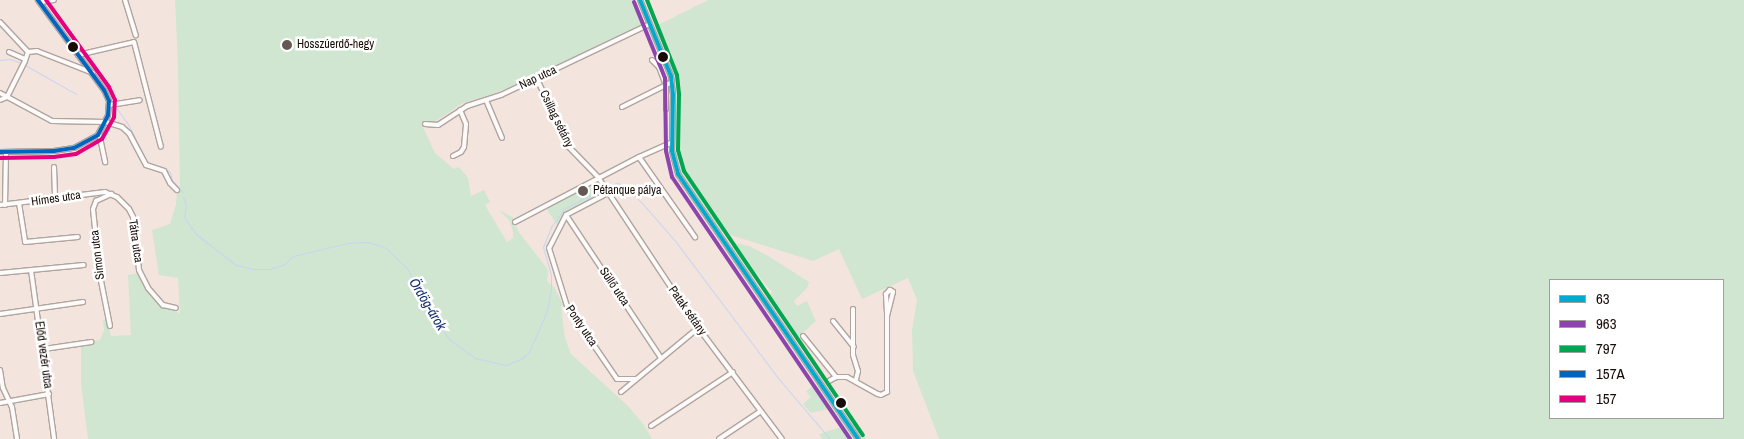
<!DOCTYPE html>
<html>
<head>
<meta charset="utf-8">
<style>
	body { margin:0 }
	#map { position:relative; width:1744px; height:439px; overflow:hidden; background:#f4e4de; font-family:"Archivo Narrow",sans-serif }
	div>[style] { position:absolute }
	.green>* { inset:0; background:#d1e6d0 }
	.stream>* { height:1px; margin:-0.5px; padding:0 0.5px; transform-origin:0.5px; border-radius:0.5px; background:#c8d4f2 }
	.roads { filter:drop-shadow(1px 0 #b0a49f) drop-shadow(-1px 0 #b0a49f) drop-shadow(0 1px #b0a49f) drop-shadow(0 -1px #b0a49f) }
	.minor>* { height:4px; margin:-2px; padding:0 2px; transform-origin:2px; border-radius:2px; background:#fdfbfa }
	.bus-1>* { height:4px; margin:-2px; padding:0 2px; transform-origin:2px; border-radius:2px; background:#00a9ce }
	.bus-2>* { height:4px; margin:-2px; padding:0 2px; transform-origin:2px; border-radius:2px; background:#8e44ad }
	.bus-3>* { height:4px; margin:-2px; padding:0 2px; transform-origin:2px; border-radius:2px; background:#00a651 }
	.bus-4>* { height:4px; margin:-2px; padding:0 2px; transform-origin:2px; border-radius:2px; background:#0065bd }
	.bus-5>* { height:4px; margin:-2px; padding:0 2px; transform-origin:2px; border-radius:2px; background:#e5007d }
	.dots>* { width:14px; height:14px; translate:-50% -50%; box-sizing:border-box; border:2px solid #fff; border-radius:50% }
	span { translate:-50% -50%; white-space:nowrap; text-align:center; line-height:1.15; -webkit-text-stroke:5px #fff; paint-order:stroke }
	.poi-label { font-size:12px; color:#180d08 }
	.left { translate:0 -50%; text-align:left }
	.street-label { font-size:12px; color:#180d08 }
	.water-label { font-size:14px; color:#133070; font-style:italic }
	.legend { position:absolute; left:1549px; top:279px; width:175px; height:140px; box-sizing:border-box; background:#fff; border:1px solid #a39e9c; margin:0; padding:6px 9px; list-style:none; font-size:15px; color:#180d08 }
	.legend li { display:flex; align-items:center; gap:10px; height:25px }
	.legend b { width:25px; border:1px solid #a39e9c }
</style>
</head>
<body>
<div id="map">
	<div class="green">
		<div style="clip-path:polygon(175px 0,634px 0,644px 24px,536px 76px,491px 95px,463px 103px,430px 125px,422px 125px,435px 153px,454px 169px,459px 167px,468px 178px,471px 196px,484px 190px,490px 202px,485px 205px,507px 242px,513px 238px,513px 231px,509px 220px,499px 210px,514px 218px,518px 231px,546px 267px,548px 271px,547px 281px,554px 287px,563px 305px,561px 306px,565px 338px,571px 354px,628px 406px,644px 425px,652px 439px,88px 439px,81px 384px,81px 347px,92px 343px,93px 341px,100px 340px,104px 330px,103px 320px,108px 320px,111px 336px,131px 335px,128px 275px,139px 273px,156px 297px,180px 314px,178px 278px,159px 275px,152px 230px,170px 224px,176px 204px,177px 190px,180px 190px,178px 68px)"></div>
		<div style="clip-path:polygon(evenodd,708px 0,1744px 0,1744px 439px,939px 439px,913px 371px,912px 330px,917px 300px,908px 278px,862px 299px,839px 249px,813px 261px,712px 229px,677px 173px,671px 160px,669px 143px,670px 81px,650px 29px,708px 0,1550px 280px,1723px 280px,1723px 418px,1550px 418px,1550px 280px)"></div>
		<div style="clip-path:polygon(597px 183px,600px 189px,599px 194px,563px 214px,557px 225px,546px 208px)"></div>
		<div style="clip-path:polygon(734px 243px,749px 246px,770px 257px,809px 282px,807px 288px,794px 301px,797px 306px,807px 301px,816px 321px,796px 339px,767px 298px,772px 292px,756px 273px,751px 278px,729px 250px)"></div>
		<div style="clip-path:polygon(816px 384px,847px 425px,857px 423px,866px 439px,822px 439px,819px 434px,841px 427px,828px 409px,811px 413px,803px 404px,811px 397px,806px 391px)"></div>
	</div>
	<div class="stream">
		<div style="left:0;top:60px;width:10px;rotate:-6deg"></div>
		<div style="left:10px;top:59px;width:12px;rotate:20deg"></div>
		<div style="left:25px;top:65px;width:59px;rotate:29.6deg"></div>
		<div style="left:117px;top:109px;width:19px;rotate:54deg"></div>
		<div style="left:128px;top:124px;width:45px;rotate:63.4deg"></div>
		<div style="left:157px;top:167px;width:5px"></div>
		<div style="left:162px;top:167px;width:9px;rotate:32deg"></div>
		<div style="left:170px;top:172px;width:8px;rotate:76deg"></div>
		<div style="left:172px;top:180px;width:16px;rotate:50deg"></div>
		<div style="left:606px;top:186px;width:11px;rotate:-15deg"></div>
		<div style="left:617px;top:183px;width:7px;rotate:16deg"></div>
		<div style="left:624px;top:185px;width:27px;rotate:45deg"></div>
		<div style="left:643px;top:204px;width:50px;rotate:49deg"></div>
		<div style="left:676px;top:242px;width:170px;rotate:53.1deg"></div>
		<div style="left:778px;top:378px;width:80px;rotate:49.6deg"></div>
		<div style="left:183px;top:197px;width:9px;rotate:69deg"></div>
		<div style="left:186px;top:205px;width:12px;rotate:99deg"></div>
		<div style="left:184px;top:217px;width:21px;rotate:55deg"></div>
		<div style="left:196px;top:234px;width:51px;rotate:37.8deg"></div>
		<div style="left:236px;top:265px;width:18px;rotate:13deg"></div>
		<div style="left:254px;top:269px;width:15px"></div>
		<div style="left:269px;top:269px;width:15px;rotate:-16deg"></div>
		<div style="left:283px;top:265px;width:13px;rotate:-42deg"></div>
		<div style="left:293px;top:256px;width:57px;rotate:-13.3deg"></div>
		<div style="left:348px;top:243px;width:20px;rotate:-3deg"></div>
		<div style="left:368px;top:242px;width:19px;rotate:18deg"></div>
		<div style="left:386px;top:248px;width:29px;rotate:44deg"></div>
		<div style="left:407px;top:268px;width:40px;rotate:63.4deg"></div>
		<div style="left:425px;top:304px;width:42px;rotate:55.6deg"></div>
		<div style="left:449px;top:339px;width:32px;rotate:36deg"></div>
		<div style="left:475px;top:358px;width:32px;rotate:13deg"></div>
		<div style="left:506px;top:365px;width:16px;rotate:-22deg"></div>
		<div style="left:521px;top:359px;width:11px;rotate:-41deg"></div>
		<div style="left:529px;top:352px;width:45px;rotate:-66.3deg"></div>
		<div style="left:547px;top:311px;width:21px;rotate:-79deg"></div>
		<div style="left:551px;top:290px;width:15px;rotate:-90deg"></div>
		<div style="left:551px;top:275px;width:29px;rotate:-106deg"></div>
		<div style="left:543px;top:247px;width:22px;rotate:-68deg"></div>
		<div style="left:551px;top:227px;width:22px;rotate:-54deg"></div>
		<div style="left:564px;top:209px;width:44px;rotate:-28.3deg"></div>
	</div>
	<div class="roads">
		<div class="minor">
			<div style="left:125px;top:0;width:37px;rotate:73deg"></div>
			<div style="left:640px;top:0;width:82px;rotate:67.8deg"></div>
			<div style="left:671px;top:76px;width:18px;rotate:84deg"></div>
			<div style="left:673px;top:94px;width:57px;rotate:91deg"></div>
			<div style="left:672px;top:151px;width:24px;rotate:75deg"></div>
			<div style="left:678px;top:174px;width:320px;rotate:55.8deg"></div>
			<div style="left:41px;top:2px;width:13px;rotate:-9deg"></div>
			<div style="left:0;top:22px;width:41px;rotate:47deg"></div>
			<div style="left:9px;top:52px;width:17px;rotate:24deg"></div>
			<div style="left:28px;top:52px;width:9px;rotate:-6deg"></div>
			<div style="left:37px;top:51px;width:60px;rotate:21.4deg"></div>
			<div style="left:78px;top:55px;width:57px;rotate:-13.1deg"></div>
			<div style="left:134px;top:42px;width:108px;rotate:75.6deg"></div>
			<div style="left:652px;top:60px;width:10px;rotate:45deg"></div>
			<div style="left:659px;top:67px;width:19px;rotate:69deg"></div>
			<div style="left:666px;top:85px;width:24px;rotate:90deg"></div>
			<div style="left:537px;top:79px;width:75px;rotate:64.8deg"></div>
			<div style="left:569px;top:147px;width:42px;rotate:46deg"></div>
			<div style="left:598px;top:177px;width:174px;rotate:56.5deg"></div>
			<div style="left:694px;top:322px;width:146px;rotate:53.1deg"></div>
			<div style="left:0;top:93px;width:59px;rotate:28.3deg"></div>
			<div style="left:52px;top:121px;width:54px;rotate:1.1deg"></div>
			<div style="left:106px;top:122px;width:17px;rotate:17deg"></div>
			<div style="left:122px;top:127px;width:9px;rotate:41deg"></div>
			<div style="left:129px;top:133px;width:36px;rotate:62deg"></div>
			<div style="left:146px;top:165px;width:19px;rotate:18deg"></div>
			<div style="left:164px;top:171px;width:13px;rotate:63deg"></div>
			<div style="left:170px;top:183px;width:10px;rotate:45deg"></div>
			<div style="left:7px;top:97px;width:40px;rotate:-63.4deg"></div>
			<div style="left:25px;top:61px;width:9px;rotate:-72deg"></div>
			<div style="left:0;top:100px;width:8px;rotate:-23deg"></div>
			<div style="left:486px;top:100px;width:41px;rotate:67.2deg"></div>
			<div style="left:110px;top:105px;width:30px;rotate:-9deg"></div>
			<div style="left:622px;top:107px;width:56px;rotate:-26.6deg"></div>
			<div style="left:425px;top:124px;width:13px;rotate:4deg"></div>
			<div style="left:438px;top:125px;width:35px;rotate:-33deg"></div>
			<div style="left:467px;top:106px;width:36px;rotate:-18deg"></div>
			<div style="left:501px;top:95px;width:165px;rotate:-25.5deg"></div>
			<div style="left:99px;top:133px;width:30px;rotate:78deg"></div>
			<div style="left:0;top:152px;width:54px;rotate:-1.1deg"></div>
			<div style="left:54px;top:151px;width:20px;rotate:-9deg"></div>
			<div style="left:74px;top:148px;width:27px;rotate:-28deg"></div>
			<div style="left:98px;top:135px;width:22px;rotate:-63deg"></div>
			<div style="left:108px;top:115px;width:14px;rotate:-86deg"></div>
			<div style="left:109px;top:101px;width:12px;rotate:-114deg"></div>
			<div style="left:104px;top:90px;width:112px;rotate:-126.3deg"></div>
			<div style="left:453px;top:156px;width:9px;rotate:-27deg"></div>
			<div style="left:461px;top:152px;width:6px;rotate:-59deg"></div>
			<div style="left:464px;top:147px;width:23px;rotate:-85deg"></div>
			<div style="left:466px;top:124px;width:15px;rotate:-113deg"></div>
			<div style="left:639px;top:157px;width:98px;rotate:55deg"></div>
			<div style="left:54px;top:167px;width:33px;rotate:88deg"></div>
			<div style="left:608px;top:193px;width:47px;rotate:152.4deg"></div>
			<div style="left:566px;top:215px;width:37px;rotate:117deg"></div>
			<div style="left:549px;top:248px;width:61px;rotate:72.8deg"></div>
			<div style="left:567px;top:306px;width:88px;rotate:55.6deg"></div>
			<div style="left:617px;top:379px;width:18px"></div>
			<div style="left:19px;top:203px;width:39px;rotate:81deg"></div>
			<div style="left:25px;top:242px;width:53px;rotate:-5.4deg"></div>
			<div style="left:0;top:205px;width:106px;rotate:-7.1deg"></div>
			<div style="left:105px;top:192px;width:13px;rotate:23deg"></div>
			<div style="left:117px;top:197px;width:17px;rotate:45deg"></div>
			<div style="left:129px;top:209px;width:9px;rotate:63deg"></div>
			<div style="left:133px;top:217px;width:53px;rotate:83.5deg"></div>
			<div style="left:139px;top:270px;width:20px;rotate:63deg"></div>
			<div style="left:148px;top:288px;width:23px;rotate:49deg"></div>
			<div style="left:163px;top:305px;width:13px;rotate:13deg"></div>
			<div style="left:5px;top:205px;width:53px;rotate:-88.9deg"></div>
			<div style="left:566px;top:215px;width:172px;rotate:56.4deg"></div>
			<div style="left:515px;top:222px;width:140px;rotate:-27.7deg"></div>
			<div style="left:639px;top:157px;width:36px;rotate:-24deg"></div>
			<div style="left:31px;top:270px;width:171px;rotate:82.2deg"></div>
			<div style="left:0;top:273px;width:84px;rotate:-5.4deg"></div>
			<div style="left:853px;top:309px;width:46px;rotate:90deg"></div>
			<div style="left:853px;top:355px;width:17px;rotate:73deg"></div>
			<div style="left:858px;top:371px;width:9px;rotate:103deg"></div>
			<div style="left:0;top:314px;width:84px;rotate:-8.2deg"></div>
			<div style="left:833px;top:321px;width:33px;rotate:51deg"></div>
			<div style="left:110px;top:326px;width:51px;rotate:-101.3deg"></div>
			<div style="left:100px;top:276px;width:67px;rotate:-96deg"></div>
			<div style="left:93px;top:209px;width:9px;rotate:-69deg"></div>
			<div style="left:96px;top:201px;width:17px;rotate:-25deg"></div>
			<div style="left:803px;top:336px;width:53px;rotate:51.2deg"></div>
			<div style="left:44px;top:349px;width:48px;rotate:-8.5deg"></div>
			<div style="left:0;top:370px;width:18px;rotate:81deg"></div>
			<div style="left:3px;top:388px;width:21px;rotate:65deg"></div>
			<div style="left:12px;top:407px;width:32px;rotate:81deg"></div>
			<div style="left:829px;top:381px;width:8px;rotate:-30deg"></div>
			<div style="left:836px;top:377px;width:11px"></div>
			<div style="left:847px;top:377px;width:35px;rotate:29deg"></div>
			<div style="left:878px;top:394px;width:3px;rotate:18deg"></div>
			<div style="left:881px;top:395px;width:7px;rotate:-27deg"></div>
			<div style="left:887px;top:392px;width:76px;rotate:-90deg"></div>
			<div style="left:887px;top:316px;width:25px;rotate:-76deg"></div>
			<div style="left:893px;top:292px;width:4px;rotate:-146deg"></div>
			<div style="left:890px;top:290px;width:6px;rotate:135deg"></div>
			<div style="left:886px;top:294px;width:22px;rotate:87deg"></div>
			<div style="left:621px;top:392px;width:100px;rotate:-39.7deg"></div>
			<div style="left:0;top:403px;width:50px;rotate:-10.4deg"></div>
			<div style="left:651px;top:426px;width:98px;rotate:-33.4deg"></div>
			<div style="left:719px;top:439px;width:50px;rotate:-33.7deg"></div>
		</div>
	</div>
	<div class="bus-1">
		<div style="left:640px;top:0;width:82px;rotate:67.8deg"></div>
		<div style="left:671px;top:76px;width:18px;rotate:84deg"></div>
		<div style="left:673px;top:94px;width:57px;rotate:91deg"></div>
		<div style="left:672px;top:151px;width:24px;rotate:75deg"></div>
		<div style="left:678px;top:174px;width:320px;rotate:55.8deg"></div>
	</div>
	<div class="bus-2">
		<div style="left:634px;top:2px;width:82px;rotate:67.8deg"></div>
		<div style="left:665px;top:78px;width:73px;rotate:89.2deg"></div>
		<div style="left:666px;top:151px;width:27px;rotate:77deg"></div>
		<div style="left:672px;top:177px;width:317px;rotate:55.8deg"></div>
	</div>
	<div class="bus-3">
		<div style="left:647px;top:0;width:81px;rotate:68.2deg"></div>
		<div style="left:677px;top:75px;width:19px;rotate:84deg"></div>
		<div style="left:679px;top:94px;width:56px;rotate:91deg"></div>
		<div style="left:678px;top:150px;width:22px;rotate:74deg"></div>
		<div style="left:684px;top:171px;width:319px;rotate:55.9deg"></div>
	</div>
	<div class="bus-4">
		<div style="left:0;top:152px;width:54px;rotate:-1.1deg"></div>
		<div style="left:54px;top:151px;width:20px;rotate:-9deg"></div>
		<div style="left:74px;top:148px;width:27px;rotate:-28deg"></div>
		<div style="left:98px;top:135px;width:22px;rotate:-63deg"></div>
		<div style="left:108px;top:115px;width:14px;rotate:-86deg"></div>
		<div style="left:109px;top:101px;width:12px;rotate:-114deg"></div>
		<div style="left:104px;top:90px;width:112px;rotate:-126.3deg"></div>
	</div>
	<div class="bus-5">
		<div style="left:0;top:158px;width:54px;rotate:-1.1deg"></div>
		<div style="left:54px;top:157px;width:22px;rotate:-8deg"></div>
		<div style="left:76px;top:154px;width:30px;rotate:-30deg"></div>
		<div style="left:102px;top:139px;width:25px;rotate:-61deg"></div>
		<div style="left:114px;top:117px;width:17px;rotate:-87deg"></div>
		<div style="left:115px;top:100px;width:14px;rotate:-115deg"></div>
		<div style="left:109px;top:87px;width:107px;rotate:-125.9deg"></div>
	</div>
	<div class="dots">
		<div style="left:287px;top:45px;background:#655853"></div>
		<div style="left:73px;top:47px;background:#180d08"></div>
		<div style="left:663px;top:57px;background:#180d08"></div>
		<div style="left:583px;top:191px;background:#655853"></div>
		<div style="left:841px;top:403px;background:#180d08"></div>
	</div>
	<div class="poi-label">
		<span class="left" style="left:297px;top:45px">Hosszúerdő-hegy</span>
		<span class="left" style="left:593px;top:191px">Pétanque pálya</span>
	</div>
	<div class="street-label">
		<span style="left:538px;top:78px;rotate:-25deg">Nap utca</span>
		<span style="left:556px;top:119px;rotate:64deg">Csillag sétány</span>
		<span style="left:56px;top:199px;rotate:-8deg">Hímes utca</span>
		<span style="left:135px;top:241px;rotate:82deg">Tátra utca</span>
		<span style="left:98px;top:255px;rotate:-97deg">Simon utca</span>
		<span style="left:614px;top:287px;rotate:56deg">Süllő utca</span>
		<span style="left:687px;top:311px;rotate:55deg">Patak sétány</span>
		<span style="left:581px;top:326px;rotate:56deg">Ponty utca</span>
		<span style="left:43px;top:355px;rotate:82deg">Előd vezér utca</span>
	</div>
	<div class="water-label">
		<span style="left:428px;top:304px;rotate:59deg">Ördög-árok</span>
	</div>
	<ul class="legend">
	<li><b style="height:6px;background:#00a9ce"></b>63</li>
	<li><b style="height:6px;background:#8e44ad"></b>963</li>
	<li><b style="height:6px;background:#00a651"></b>797</li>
	<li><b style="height:6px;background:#0065bd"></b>157A</li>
	<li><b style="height:6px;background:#e5007d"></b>157</li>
	</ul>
</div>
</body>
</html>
